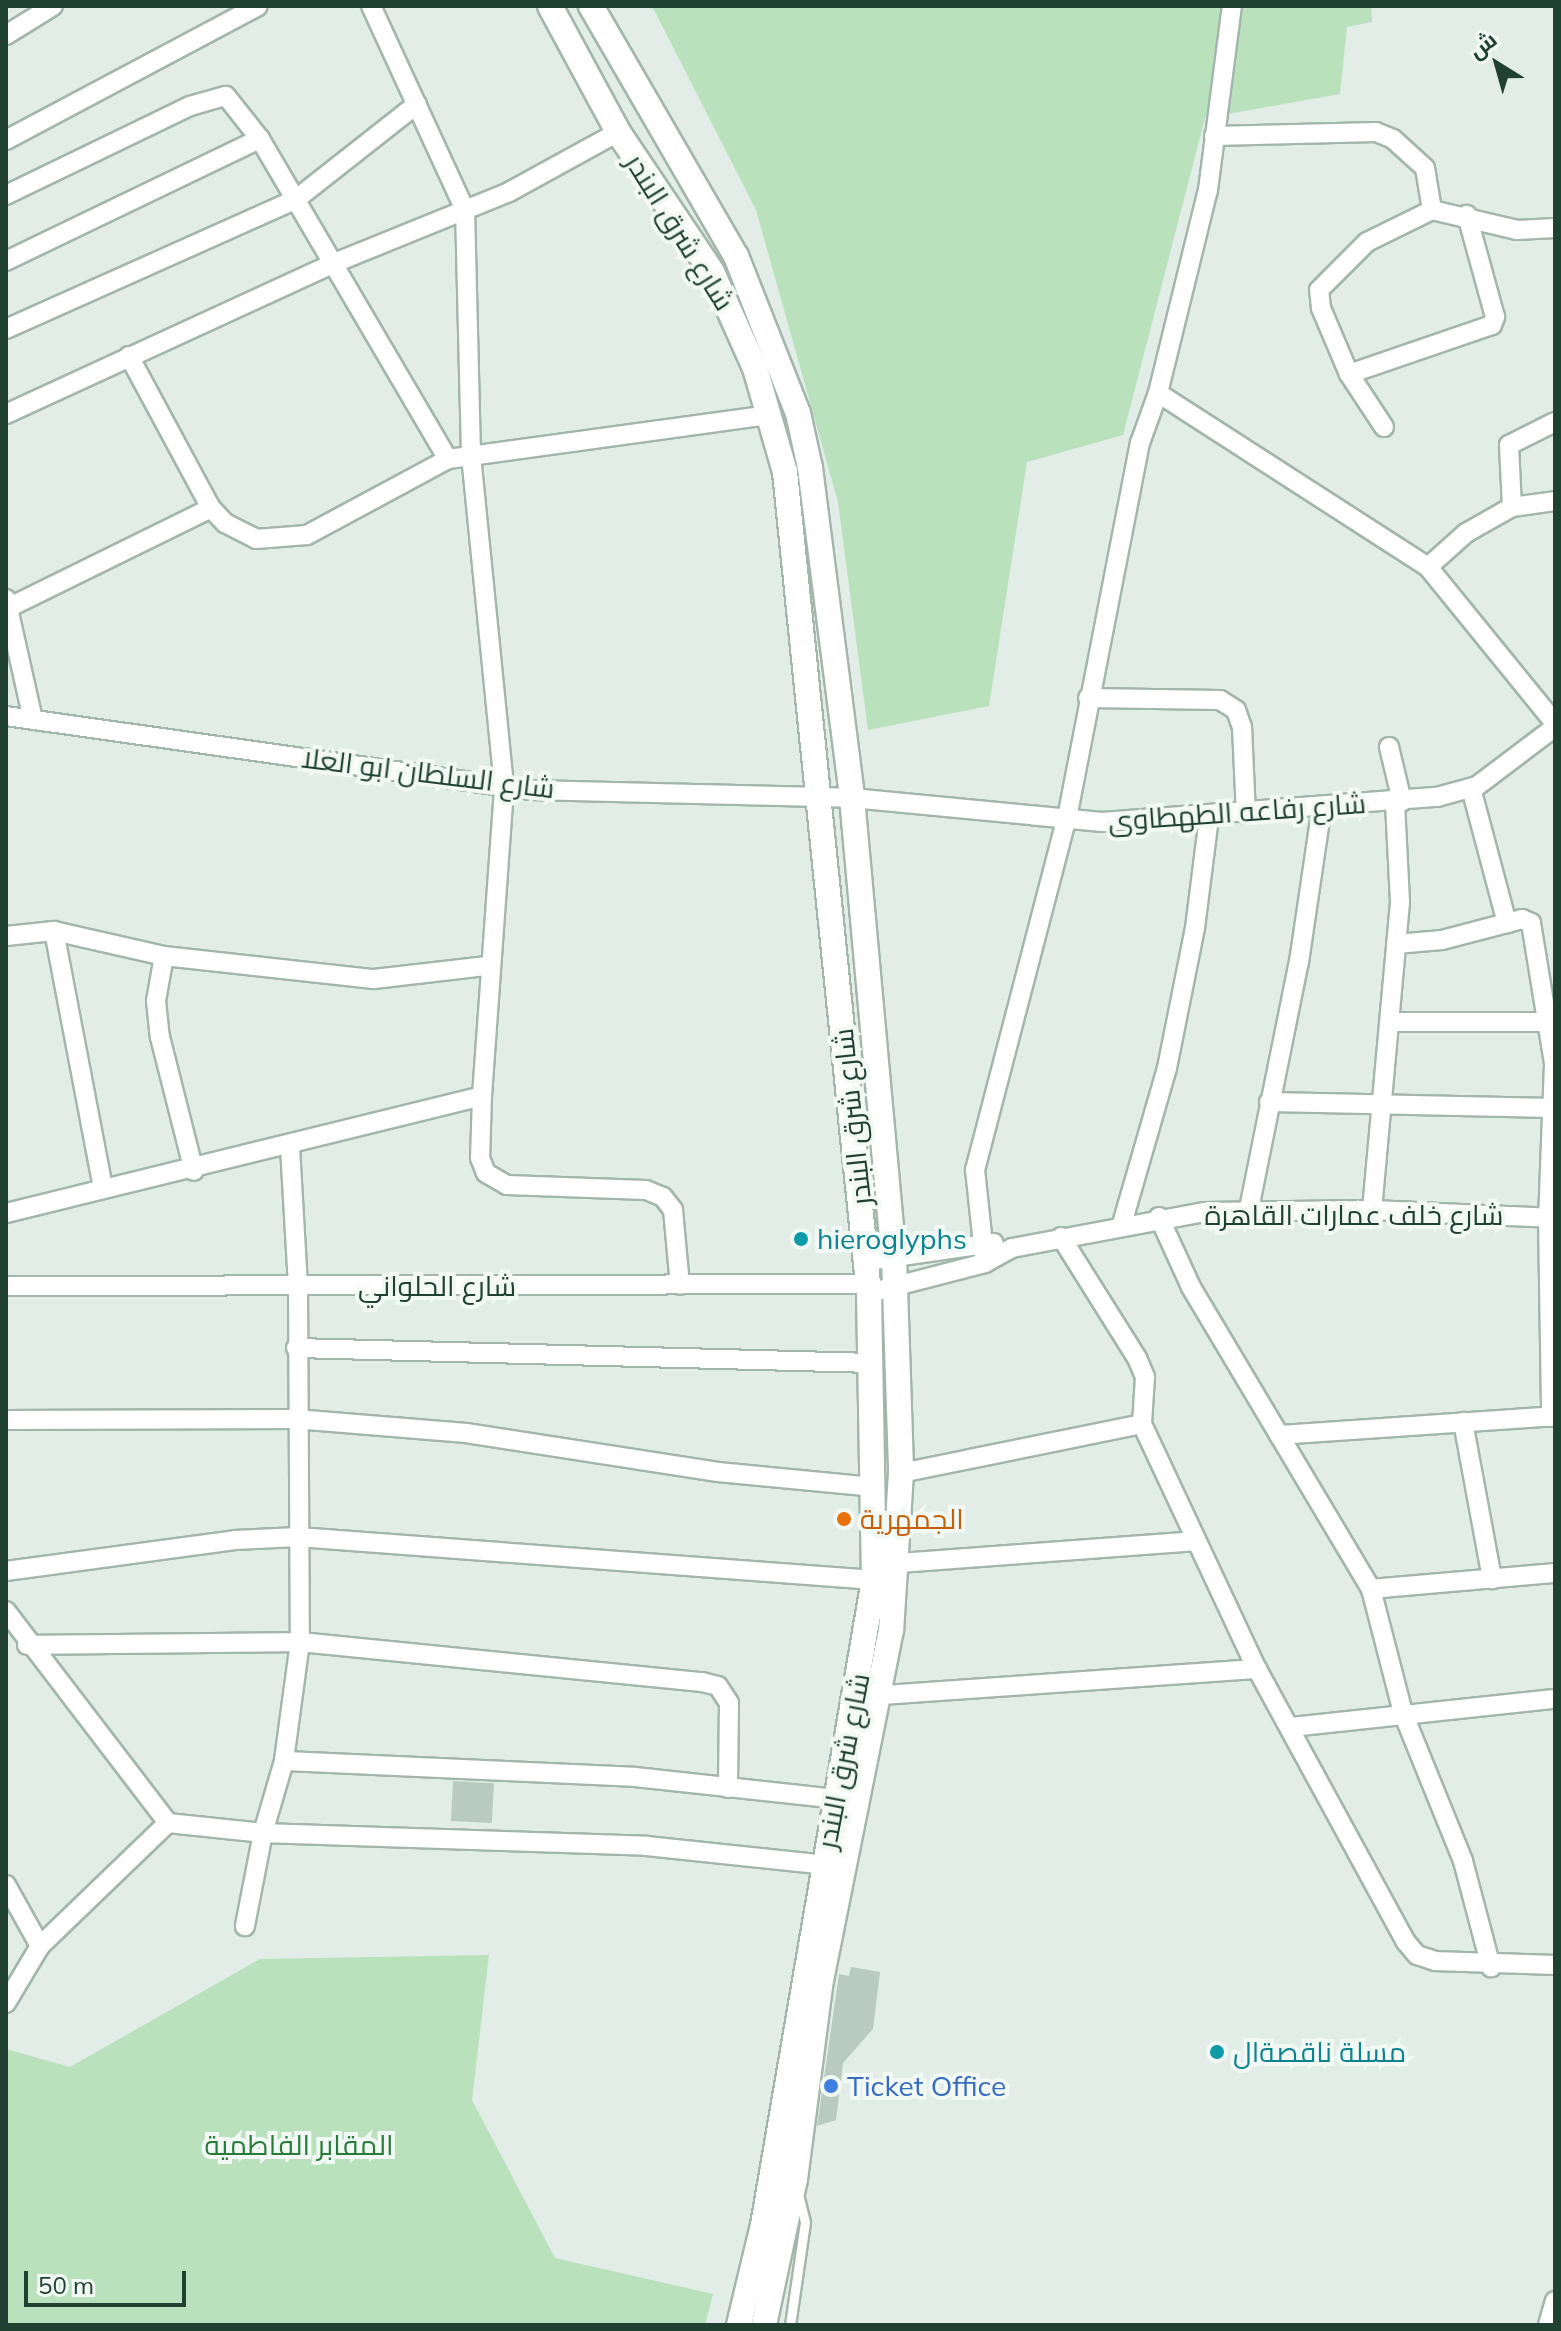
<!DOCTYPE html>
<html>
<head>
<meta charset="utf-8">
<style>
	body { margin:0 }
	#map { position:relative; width:1561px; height:2331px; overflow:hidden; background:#e1ede6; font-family:Mulish,Cairo,sans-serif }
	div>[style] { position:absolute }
	.green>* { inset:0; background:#b8e1bc }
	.building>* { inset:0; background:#b9cbc1; transform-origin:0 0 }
	.roads { filter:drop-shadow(2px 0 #a3b6ac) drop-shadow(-2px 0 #a3b6ac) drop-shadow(0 2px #a3b6ac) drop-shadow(0 -2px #a3b6ac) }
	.service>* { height:9px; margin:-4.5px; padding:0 4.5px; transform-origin:4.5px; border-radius:4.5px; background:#fff }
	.minor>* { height:18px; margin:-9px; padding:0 9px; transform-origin:9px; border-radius:9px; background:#fff }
	.secondary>* { height:24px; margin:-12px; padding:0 12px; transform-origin:12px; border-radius:12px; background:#fff }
	.dots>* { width:22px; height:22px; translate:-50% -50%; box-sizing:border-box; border:4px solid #f2f9f5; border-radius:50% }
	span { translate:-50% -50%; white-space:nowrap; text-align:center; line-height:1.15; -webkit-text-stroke:8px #f2f9f5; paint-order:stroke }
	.street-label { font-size:28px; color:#204032 }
	.culture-label { font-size:28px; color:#0d838f }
	.left { translate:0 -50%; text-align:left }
	.food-label { font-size:28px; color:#c56008 }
	.shop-label { font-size:28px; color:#366cbe }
	.park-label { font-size:28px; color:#267b39 }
	.frame { position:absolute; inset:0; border:8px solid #204032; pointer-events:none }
	.north { position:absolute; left:1457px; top:24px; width:80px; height:80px; -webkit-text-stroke:6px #f2f9f5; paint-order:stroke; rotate:323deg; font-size:22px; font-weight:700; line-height:32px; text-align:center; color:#204032 }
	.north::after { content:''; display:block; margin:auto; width:28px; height:36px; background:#204032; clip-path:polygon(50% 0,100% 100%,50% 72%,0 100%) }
	.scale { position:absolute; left:24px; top:2271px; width:162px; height:36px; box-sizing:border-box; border:4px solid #204032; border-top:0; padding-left:10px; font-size:24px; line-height:28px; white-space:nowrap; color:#204032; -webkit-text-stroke:6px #f2f9f5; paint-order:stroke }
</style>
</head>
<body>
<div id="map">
	<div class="green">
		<div style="clip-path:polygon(652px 6px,1371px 6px,1372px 22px,1347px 27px,1340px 94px,1205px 118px,1123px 435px,1027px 462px,989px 706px,868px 730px,838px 502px,756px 210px)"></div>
		<div style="clip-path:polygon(489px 1955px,472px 2100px,555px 2258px,713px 2294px,705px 2325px,6px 2325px,6px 2049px,70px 2067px,260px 1959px)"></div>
	</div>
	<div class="building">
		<div style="left:453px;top:1781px;width:41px;height:40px;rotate:3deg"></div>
		<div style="clip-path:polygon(851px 1967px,880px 1972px,873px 2029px,843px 2063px,836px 2120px,817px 2126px,839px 1974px,849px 1976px)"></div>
	</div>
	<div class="roads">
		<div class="service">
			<div style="left:790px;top:2325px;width:104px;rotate:-81.7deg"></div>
			<div style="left:805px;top:2222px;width:25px;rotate:-104deg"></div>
		</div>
		<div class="minor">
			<div style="left:6px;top:35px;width:55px;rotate:-31.7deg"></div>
			<div style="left:1214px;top:136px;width:162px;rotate:-1.4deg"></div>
			<div style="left:1376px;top:132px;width:18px;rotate:22deg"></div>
			<div style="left:1393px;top:139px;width:43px;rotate:42.2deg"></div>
			<div style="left:1425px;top:168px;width:43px;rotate:80.5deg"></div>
			<div style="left:6px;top:140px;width:285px;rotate:-28deg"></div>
			<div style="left:6px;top:195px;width:204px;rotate:-25.8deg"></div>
			<div style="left:190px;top:106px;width:37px;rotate:-16deg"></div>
			<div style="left:226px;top:96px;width:55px;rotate:51.7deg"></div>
			<div style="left:260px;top:139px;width:371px;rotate:59.6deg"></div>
			<div style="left:6px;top:261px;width:282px;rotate:-25.7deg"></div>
			<div style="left:6px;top:329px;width:316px;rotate:-24.1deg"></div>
			<div style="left:295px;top:200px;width:155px;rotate:-38.2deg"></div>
			<div style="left:129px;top:356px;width:173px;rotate:61.7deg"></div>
			<div style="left:211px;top:508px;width:21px;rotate:47deg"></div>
			<div style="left:225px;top:523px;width:35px;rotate:27deg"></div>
			<div style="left:256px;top:539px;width:51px;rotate:-4.5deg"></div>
			<div style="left:307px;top:535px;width:160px;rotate:-28.3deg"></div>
			<div style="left:448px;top:459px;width:325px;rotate:-7.8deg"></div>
			<div style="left:1349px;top:374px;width:151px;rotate:-18.9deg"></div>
			<div style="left:1492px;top:325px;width:9px;rotate:-69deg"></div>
			<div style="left:1495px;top:317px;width:106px;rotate:-105.4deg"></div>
			<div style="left:1158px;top:393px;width:321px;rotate:32.8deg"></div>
			<div style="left:1428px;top:567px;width:201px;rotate:50.9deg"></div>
			<div style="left:6px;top:414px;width:359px;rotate:-24.7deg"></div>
			<div style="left:332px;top:264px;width:191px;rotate:-22.1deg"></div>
			<div style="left:509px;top:192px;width:124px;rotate:-28.8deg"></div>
			<div style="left:1384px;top:427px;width:64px;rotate:-123.4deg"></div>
			<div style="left:1349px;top:374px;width:72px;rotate:-113deg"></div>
			<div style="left:1321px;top:308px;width:18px;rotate:-96deg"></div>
			<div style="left:1319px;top:290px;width:68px;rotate:-45deg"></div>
			<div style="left:1367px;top:242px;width:72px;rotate:-26.2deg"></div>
			<div style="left:1432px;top:210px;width:87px;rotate:13.2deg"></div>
			<div style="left:1517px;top:230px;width:38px;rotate:-3deg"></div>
			<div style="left:1512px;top:507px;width:43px;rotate:-7.9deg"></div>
			<div style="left:1428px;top:567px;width:51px;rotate:-41.8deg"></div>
			<div style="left:1466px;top:533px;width:53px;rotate:-29.5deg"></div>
			<div style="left:1512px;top:507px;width:62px;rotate:-92.8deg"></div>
			<div style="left:1509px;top:445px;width:51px;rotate:-26.6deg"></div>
			<div style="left:6px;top:599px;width:124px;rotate:77.4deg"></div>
			<div style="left:10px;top:607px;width:224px;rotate:-26.2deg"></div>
			<div style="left:1088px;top:698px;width:132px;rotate:0.9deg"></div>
			<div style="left:1220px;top:700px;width:19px;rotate:32deg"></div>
			<div style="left:1236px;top:710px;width:18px;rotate:71deg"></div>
			<div style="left:1242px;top:727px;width:87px;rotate:87.4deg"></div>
			<div style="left:6px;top:716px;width:529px;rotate:8.04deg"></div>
			<div style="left:530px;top:790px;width:322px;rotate:1.4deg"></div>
			<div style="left:852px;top:798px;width:251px;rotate:5.5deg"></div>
			<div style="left:1102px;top:822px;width:336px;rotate:-4.3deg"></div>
			<div style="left:1437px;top:797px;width:41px;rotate:-15.4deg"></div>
			<div style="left:1477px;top:786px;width:98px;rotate:-37.1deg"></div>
			<div style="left:1389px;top:747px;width:56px;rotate:76.5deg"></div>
			<div style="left:1471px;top:788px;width:140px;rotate:75.1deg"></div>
			<div style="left:54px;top:931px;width:261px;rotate:79.2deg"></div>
			<div style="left:6px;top:936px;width:48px;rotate:-5.9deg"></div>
			<div style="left:54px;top:931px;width:113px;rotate:12.8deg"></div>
			<div style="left:164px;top:956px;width:211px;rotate:6.3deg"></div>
			<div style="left:374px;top:979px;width:114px;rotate:-6.6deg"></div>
			<div style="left:1396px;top:944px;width:46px;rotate:-5deg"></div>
			<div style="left:1442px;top:940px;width:83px;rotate:-14.7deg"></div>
			<div style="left:1522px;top:919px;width:10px;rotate:24deg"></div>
			<div style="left:1531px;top:923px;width:143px;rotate:80.7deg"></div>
			<div style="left:1554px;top:1064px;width:153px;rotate:92.2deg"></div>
			<div style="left:1548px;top:1217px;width:200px;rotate:89.1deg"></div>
			<div style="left:164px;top:956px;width:46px;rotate:100.1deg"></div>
			<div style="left:156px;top:1001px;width:36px;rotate:84deg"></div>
			<div style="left:160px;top:1037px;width:138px;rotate:75.8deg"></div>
			<div style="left:1389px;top:1022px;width:166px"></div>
			<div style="left:482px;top:1096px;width:62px;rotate:91.8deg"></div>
			<div style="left:480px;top:1158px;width:16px;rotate:68deg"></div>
			<div style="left:486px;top:1173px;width:24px;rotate:30deg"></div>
			<div style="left:507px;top:1185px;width:139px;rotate:2.1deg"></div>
			<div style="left:646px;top:1190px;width:18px;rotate:22deg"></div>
			<div style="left:663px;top:1197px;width:16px;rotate:52deg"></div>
			<div style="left:673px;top:1210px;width:75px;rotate:84.7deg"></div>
			<div style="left:1269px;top:1102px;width:286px;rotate:1.2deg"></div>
			<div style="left:290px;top:1147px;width:140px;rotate:86.7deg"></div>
			<div style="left:298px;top:1287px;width:355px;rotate:89.7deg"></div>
			<div style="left:300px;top:1642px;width:120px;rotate:97.7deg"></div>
			<div style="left:284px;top:1761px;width:75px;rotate:106.3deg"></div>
			<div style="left:263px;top:1833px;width:383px;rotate:1.9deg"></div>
			<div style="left:646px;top:1846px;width:192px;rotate:6deg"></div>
			<div style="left:1249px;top:1209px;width:252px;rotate:-78.6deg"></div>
			<div style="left:1299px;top:962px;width:157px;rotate:-81.6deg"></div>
			<div style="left:1372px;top:1210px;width:309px;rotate:-84.8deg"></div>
			<div style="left:1400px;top:902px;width:100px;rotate:-92.9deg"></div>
			<div style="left:6px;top:1213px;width:490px;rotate:-13.8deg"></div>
			<div style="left:482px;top:1096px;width:311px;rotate:-85.9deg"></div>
			<div style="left:504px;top:786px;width:334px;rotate:-95.7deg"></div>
			<div style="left:471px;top:454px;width:244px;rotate:-91.4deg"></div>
			<div style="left:465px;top:210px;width:225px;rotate:-114.7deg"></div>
			<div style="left:1159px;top:1217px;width:77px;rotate:65.4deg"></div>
			<div style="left:1191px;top:1287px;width:352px;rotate:59.2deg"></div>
			<div style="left:1371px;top:1589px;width:128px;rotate:75.5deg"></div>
			<div style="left:1403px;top:1713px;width:160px;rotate:67.9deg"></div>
			<div style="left:1463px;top:1861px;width:110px;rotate:75.2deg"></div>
			<div style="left:1122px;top:1224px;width:162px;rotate:-73.9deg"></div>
			<div style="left:1167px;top:1068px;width:143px;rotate:-78.7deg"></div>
			<div style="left:1195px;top:928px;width:112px;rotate:-82.8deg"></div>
			<div style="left:1061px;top:1237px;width:143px;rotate:57.9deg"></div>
			<div style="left:1137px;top:1358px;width:21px;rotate:67deg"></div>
			<div style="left:1145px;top:1377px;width:47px;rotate:93.7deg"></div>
			<div style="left:867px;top:1261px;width:128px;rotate:-8.1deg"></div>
			<div style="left:985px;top:1263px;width:94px;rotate:-96.1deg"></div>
			<div style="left:975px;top:1170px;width:364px;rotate:-75.4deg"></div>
			<div style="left:1067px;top:818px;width:382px;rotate:-79deg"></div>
			<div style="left:1140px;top:443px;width:53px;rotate:-70.2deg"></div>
			<div style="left:1158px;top:393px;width:209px;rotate:-76.2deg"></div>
			<div style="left:1208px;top:190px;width:186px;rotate:-82.6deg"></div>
			<div style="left:6px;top:1286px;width:863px;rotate:-0.13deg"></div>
			<div style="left:869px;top:1293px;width:120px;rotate:-14.5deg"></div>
			<div style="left:985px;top:1263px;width:31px;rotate:-29deg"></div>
			<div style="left:1012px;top:1248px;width:195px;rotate:-10.6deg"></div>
			<div style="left:1204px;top:1212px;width:168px;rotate:-0.7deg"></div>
			<div style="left:1372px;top:1210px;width:183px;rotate:2.5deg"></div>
			<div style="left:296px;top:1348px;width:575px;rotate:1.49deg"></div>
			<div style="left:6px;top:1420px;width:289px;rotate:-0.2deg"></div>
			<div style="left:295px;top:1419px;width:172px;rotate:4.7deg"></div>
			<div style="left:466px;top:1433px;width:255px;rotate:8.8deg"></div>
			<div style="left:718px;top:1472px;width:158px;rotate:5.5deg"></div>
			<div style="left:1463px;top:1422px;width:160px;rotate:79.5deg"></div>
			<div style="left:1279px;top:1435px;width:277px;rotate:-3.9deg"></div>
			<div style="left:901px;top:1473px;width:246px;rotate:-11.5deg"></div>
			<div style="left:1142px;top:1424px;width:271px;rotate:64.9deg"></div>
			<div style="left:1257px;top:1669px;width:311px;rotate:61.4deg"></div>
			<div style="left:1406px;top:1942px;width:17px;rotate:50deg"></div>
			<div style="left:1417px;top:1955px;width:19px;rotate:18deg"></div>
			<div style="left:1435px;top:1961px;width:120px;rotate:1.9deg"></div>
			<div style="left:898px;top:1563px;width:298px;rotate:-4.2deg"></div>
			<div style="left:6px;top:1571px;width:231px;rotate:-7.7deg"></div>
			<div style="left:235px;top:1540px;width:63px;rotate:-2.7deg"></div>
			<div style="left:298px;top:1537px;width:578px;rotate:4.27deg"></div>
			<div style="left:1371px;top:1589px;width:185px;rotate:-5deg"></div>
			<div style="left:6px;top:1611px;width:267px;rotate:52.6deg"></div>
			<div style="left:27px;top:1645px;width:273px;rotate:-0.6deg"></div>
			<div style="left:300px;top:1642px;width:404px;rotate:5.7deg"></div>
			<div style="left:702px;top:1682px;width:16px;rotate:14deg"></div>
			<div style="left:718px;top:1686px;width:20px;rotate:57deg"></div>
			<div style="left:729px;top:1703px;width:85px;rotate:90.7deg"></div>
			<div style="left:869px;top:1696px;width:389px;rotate:-4deg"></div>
			<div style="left:1291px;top:1727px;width:265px;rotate:-6.1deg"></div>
			<div style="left:284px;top:1761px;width:351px;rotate:2.6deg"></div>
			<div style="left:635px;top:1777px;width:214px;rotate:6.2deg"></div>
			<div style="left:6px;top:1885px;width:70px;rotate:60.9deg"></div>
			<div style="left:6px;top:2003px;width:66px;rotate:-59.2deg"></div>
			<div style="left:40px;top:1946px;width:178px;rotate:-43.9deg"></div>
			<div style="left:168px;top:1823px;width:96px;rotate:6deg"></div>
			<div style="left:263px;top:1833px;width:95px;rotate:101deg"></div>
			<div style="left:1548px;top:2325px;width:25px;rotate:-74deg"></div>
		</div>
		<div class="secondary">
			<div style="left:550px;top:6px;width:143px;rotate:61.6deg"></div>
			<div style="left:618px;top:132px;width:169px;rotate:56.1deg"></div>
			<div style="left:712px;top:272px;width:105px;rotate:65.9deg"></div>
			<div style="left:755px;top:368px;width:108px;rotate:73.9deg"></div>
			<div style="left:785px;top:472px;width:825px;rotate:84.16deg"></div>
			<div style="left:869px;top:1293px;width:287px;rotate:89deg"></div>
			<div style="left:874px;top:1580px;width:654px;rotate:99.76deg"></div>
			<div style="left:763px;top:2225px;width:103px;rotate:103.5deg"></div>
			<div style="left:591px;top:6px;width:289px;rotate:59.9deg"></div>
			<div style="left:736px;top:256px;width:169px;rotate:68.5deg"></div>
			<div style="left:798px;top:413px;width:56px;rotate:77.7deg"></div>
			<div style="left:810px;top:468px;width:333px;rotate:82.7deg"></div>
			<div style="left:852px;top:798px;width:461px;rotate:84.8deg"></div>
			<div style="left:894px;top:1257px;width:216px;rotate:88.1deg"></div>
			<div style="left:901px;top:1473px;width:157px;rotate:93.6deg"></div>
			<div style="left:891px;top:1630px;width:356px;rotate:101.3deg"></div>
			<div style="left:821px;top:1979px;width:202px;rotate:97.4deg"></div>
			<div style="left:795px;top:2179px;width:149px;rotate:102deg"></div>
		</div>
	</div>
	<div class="dots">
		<div style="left:801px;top:1239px;background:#0f9aa8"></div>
		<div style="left:844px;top:1519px;background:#e8710a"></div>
		<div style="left:1217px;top:2052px;background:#0f9aa8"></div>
		<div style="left:831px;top:2086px;background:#3f7fe0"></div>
	</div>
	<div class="street-label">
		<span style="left:680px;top:232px;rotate:58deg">شارع شرق البندر</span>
		<span style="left:428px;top:773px;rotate:7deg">شارع السلطان ابو العلا</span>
		<span style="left:1237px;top:812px;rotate:-4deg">شارع رفاعه الطهطاوى</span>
		<span style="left:852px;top:1117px;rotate:-96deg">شارع شرق البندر</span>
		<span style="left:1354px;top:1215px">شارع خلف عمارات القاهرة</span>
		<span style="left:437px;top:1286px">شارع الحلواني</span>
		<span style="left:843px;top:1761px;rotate:-79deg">شارع شرق البندر</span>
	</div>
	<div class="culture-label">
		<span class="left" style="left:817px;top:1239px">hieroglyphs</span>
		<span class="left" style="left:1233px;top:2052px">مسلة ناقصةال</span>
	</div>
	<div class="food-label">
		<span class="left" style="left:860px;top:1519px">الجمهرية</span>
	</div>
	<div class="shop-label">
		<span class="left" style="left:847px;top:2086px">Ticket Office</span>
	</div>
	<div class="park-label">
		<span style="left:299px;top:2145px">المقابر الفاطمية</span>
	</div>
	<div class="frame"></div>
	<div class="north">ش</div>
	<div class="scale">50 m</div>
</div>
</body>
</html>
